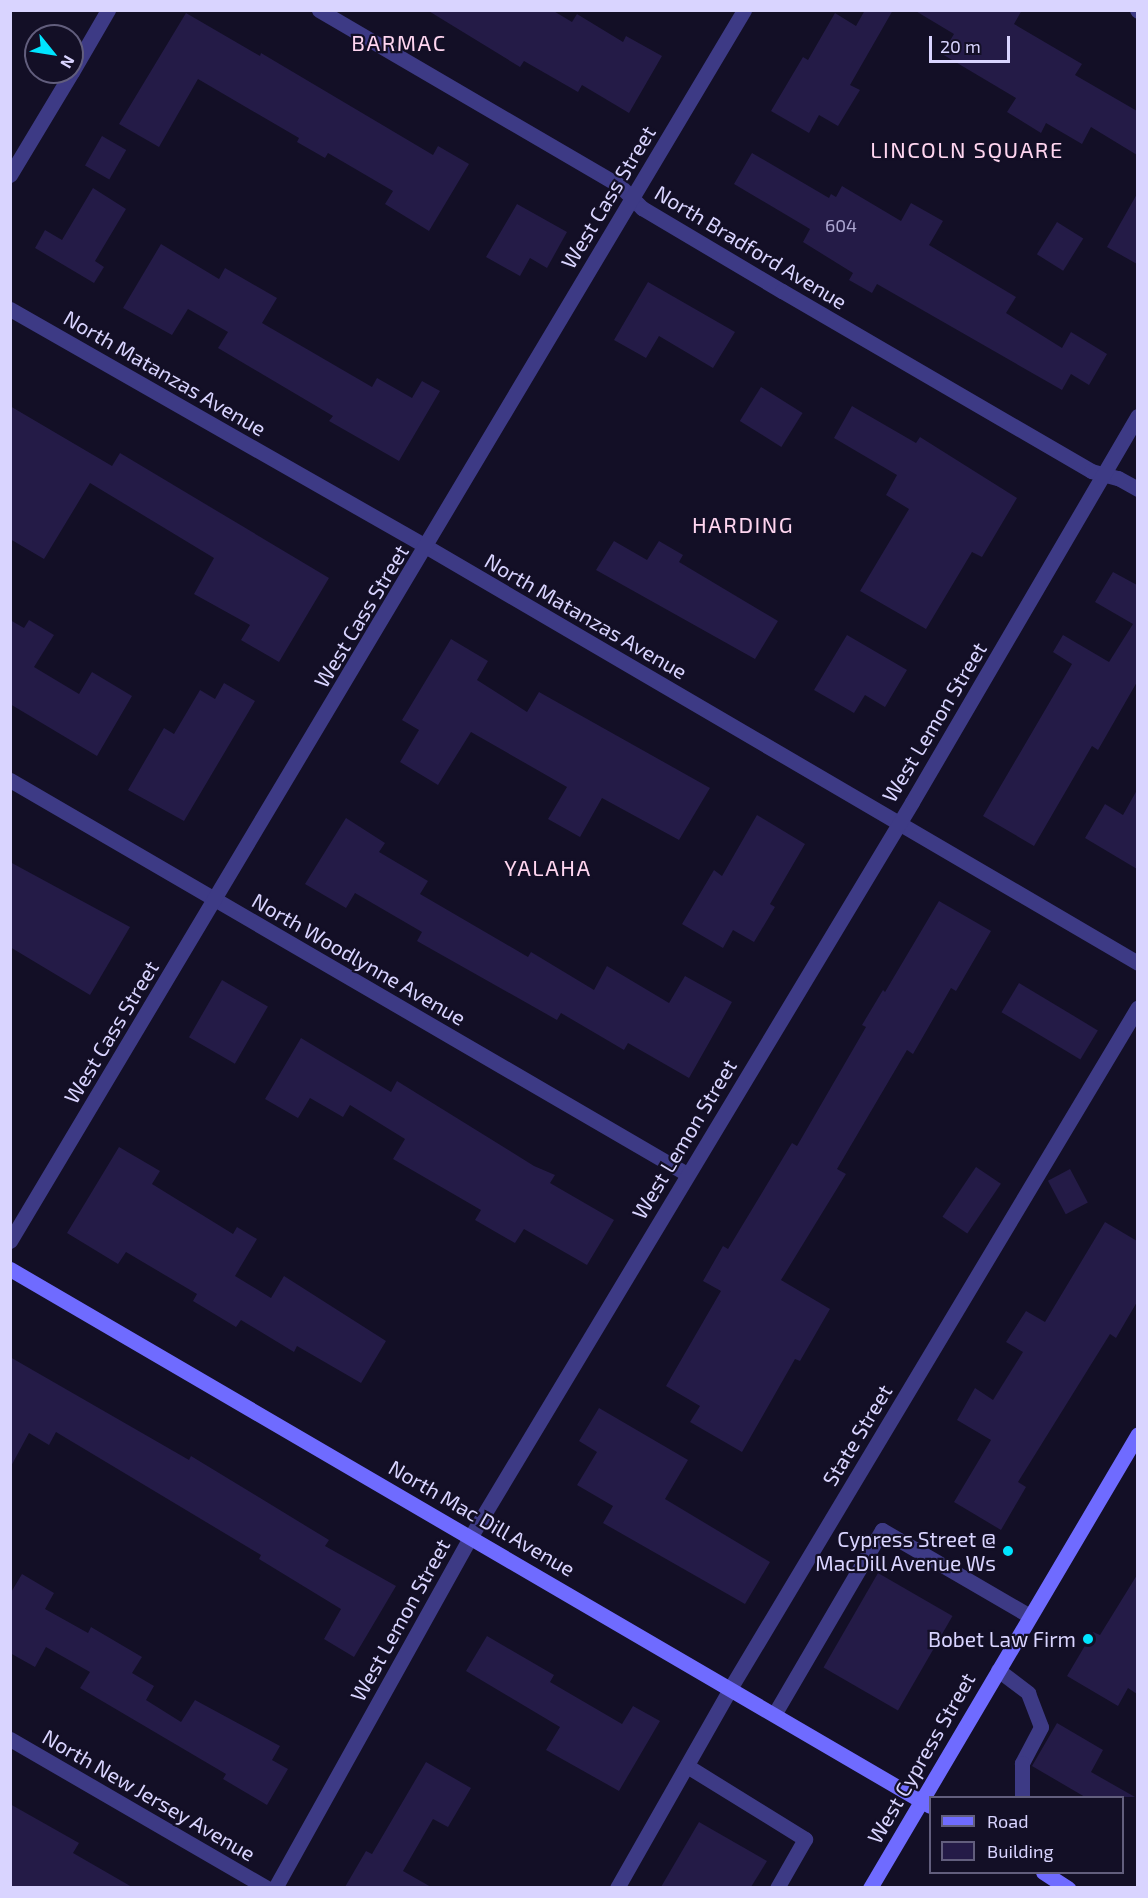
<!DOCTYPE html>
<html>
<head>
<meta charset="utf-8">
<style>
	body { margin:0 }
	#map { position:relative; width:1148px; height:1898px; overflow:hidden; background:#130f26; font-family:"Exo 2",sans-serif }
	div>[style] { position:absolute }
	.building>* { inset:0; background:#241b47; transform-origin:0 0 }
	.lane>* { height:15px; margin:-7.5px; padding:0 7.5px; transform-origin:7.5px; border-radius:7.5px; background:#3d3a85 }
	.street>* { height:15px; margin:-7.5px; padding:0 7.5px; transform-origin:7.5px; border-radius:7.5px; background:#3d3a85 }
	.secondary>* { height:15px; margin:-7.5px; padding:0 7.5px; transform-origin:7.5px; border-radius:7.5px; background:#6f6bff }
	.dots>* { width:16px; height:16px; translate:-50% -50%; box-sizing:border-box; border:3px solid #130f26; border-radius:50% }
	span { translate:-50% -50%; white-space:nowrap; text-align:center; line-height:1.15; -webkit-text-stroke:4.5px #130f26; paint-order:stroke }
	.number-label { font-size:18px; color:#aca6d1 }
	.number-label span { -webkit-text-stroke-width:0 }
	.street-label { font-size:21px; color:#d9d4ff }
	.poi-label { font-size:21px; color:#d9d4ff }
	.right { translate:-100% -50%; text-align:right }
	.neighbourhood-label { font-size:22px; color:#ffd6f0; letter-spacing:1.5px }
	.frame { position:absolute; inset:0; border:12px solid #d9d4ff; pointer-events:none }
	.legend { position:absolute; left:929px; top:1796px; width:195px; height:78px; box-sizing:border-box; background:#130f26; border:2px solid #625e7d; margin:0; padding:8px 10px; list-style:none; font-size:18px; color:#d9d4ff }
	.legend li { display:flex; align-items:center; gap:12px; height:30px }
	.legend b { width:30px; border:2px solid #625e7d }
	.north { position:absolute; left:24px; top:24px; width:60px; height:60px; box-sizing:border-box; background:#130f26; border:2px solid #625e7d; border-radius:50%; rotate:120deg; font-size:16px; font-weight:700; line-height:24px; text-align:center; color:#d9d4ff }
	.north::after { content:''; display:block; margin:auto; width:21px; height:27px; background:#00e5ff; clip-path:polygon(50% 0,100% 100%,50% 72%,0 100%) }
	.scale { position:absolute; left:929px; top:36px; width:81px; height:27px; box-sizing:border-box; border:3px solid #d9d4ff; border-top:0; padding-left:8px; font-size:18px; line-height:21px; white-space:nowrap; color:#d9d4ff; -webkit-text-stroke:4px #130f26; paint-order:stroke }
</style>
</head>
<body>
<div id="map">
	<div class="building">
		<div style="clip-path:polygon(427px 10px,552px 10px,572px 22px,577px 14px,623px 42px,626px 36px,662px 56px,629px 113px,582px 85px,578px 92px,524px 61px,520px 67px)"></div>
		<div style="clip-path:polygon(865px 10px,893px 10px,850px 85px,860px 90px,838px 126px,819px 115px,809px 133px,771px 111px,803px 57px,808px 60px,835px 13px,856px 26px)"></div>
		<div style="clip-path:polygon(914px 10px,1022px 10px,1014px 24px,1082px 64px,1075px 75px,1137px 111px,1137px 155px,1091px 127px,1082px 144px,1046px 123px,1041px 133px,1007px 112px,1016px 98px,942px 54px,954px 34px)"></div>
		<div style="clip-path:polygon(186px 13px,260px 56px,261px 53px,433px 155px,438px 146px,469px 164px,429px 231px,385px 204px,393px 191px,328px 153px,325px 158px,297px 142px,299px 138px,198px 79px,159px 147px,119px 124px)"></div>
		<div style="left:102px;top:136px;width:28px;height:34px;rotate:30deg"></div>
		<div style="clip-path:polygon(752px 153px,829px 198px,831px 194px,836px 197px,842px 186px,901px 221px,911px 203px,943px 221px,929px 245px,1016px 297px,1006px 313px,1062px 348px,1071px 332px,1107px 354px,1089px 385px,1071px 374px,1062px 390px,877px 284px,872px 293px,849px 280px,853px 273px,803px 242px,810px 229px,734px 184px)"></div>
		<div style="clip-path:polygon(93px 188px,126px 209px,95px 261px,104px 267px,94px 283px,35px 248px,45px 230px,62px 240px)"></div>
		<div style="clip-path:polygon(1137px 194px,1137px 264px,1107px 247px)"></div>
		<div style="clip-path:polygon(517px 204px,567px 232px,547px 268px,530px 258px,520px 276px,486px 257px)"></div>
		<div style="left:1057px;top:222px;width:31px;height:38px;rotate:32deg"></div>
		<div style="clip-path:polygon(161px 244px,219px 279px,225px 268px,277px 298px,262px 323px,372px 387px,377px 378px,412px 398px,422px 381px,440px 391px,399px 461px,329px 421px,333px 416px,218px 348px,228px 332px,188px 309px,172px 335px,123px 308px)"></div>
		<div style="clip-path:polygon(648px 282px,735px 332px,713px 368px,659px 336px,646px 358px,614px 340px)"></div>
		<div style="left:761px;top:387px;width:49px;height:40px;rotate:32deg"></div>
		<div style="clip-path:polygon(10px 406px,112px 466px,120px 453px,329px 578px,279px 662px,241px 640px,250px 625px,194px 594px,214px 558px,90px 483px,44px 559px,10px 539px)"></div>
		<div style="clip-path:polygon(852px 406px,916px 443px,920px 437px,1017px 498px,982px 557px,972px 552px,926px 629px,860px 591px,909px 509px,886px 495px,897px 475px,834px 438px)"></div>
		<div style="clip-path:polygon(614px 541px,647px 560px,659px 541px,683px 555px,679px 562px,778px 621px,755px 659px,596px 570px)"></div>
		<div style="clip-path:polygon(1113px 572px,1137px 585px,1137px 682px,1098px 750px,1092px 746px,1034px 846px,983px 816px,1072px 664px,1053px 652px,1063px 635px,1109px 662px,1133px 624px,1095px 602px)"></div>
		<div style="clip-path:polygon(10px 620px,24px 628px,29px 620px,54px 635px,34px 667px,79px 694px,92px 672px,132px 696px,97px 756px,10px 704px)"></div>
		<div style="clip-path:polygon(847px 635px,907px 670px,885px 707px,865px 695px,854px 713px,814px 690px)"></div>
		<div style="clip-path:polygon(451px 639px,488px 661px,477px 680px,527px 712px,539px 692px,710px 788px,679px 840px,602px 798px,580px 837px,548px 819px,567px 787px,471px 732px,438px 785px,400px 762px,419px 730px,402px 720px)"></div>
		<div style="clip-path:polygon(224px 683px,255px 701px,184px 821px,128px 790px,164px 728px,174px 734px,200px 690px,215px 699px)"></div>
		<div style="clip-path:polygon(1137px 790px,1137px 869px,1085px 838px,1105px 804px,1123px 815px)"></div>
		<div style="clip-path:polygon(757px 815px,805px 844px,770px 904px,775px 907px,754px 942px,733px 930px,723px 948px,682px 924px,714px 870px,722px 876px)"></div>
		<div style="clip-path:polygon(346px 818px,385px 843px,379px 852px,428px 881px,420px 894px,528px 957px,531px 952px,594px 990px,607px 966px,669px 1003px,685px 976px,732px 1002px,689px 1078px,628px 1043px,624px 1050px,561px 1013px,557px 1020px,417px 941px,422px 932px,355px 893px,346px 908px,305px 884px)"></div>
		<div style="clip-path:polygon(10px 862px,130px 927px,90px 995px,10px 947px)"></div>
		<div style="clip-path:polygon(939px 901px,991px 931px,956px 991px,951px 988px,913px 1054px,907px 1050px,837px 1169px,846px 1174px,781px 1280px,830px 1309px,800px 1361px,795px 1359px,742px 1452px,690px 1422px,700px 1406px,666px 1386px,721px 1291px,703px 1281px,723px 1246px,728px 1249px,792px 1143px,797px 1146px,866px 1027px,862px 1025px,883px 990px,885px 992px)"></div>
		<div style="left:222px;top:980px;width:53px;height:66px;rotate:30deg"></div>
		<div style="left:1019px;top:983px;width:92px;height:34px;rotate:31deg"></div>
		<div style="clip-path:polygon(301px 1038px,391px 1092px,397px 1081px,534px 1166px,555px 1175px,550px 1183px,614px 1220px,587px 1265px,524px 1229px,515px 1243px,475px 1220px,481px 1210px,393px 1159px,405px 1139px,350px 1105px,343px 1117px,310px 1098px,298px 1118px,265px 1099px)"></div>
		<div style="clip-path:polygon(119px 1147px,160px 1171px,152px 1184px,233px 1234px,237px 1227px,257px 1239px,235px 1276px,271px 1298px,284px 1276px,386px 1341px,361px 1383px,297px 1346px,294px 1352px,241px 1320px,236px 1327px,193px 1301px,197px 1294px,126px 1252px,118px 1264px,67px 1233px)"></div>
		<div style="left:976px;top:1167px;width:30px;height:60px;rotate:34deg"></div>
		<div style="left:1070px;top:1169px;width:38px;height:25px;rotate:62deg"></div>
		<div style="clip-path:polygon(1105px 1222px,1137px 1241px,1137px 1302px,1116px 1338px,1110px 1334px,1018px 1482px,1026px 1487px,1001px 1530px,954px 1502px,991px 1440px,957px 1420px,975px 1388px,993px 1400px,1023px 1352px,1006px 1342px,1026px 1311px,1045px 1322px)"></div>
		<div style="clip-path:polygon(10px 1357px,189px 1460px,191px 1456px,329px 1540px,325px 1546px,396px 1586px,354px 1657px,324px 1639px,341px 1609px,259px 1559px,261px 1555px,56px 1432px,49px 1445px,29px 1433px,10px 1468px)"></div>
		<div style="clip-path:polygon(599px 1408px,688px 1460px,665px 1499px,770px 1562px,745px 1604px,603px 1523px,613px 1506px,577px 1485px,597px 1452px,579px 1441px)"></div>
		<div style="left:878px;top:1573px;width:86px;height:109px;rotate:30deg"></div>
		<div style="clip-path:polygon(22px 1574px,54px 1593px,45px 1609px,88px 1633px,91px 1627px,142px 1657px,132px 1673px,154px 1686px,146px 1700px,181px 1722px,195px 1700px,280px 1746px,272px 1760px,288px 1769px,267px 1805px,223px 1779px,226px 1774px,80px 1688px,90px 1672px,46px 1647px,35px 1667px,10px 1653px,10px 1594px)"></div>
		<div style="clip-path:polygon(1137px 1575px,1137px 1694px,1128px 1688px,1118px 1706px,1067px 1676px,1093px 1632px,1100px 1635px)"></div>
		<div style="clip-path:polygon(487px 1636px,554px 1675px,550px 1682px,622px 1724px,633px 1706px,660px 1721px,619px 1791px,546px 1750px,560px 1727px,466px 1671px)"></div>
		<div style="clip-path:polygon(1057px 1723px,1103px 1750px,1091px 1772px,1135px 1797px,1085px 1797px,1032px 1766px)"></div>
		<div style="clip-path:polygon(426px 1762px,471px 1788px,448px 1827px,433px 1819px,403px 1871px,431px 1887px,345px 1887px,366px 1851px,372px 1854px)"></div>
		<div style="clip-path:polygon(10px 1804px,79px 1843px,73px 1853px,132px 1887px,10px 1886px)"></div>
		<div style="clip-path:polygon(699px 1822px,767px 1861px,751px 1887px,661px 1887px)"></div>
	</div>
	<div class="lane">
		<div style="left:998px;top:1670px;width:38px;rotate:37deg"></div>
		<div style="left:1028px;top:1693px;width:36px;rotate:69deg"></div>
		<div style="left:1041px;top:1727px;width:41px;rotate:117.8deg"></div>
		<div style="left:1022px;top:1763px;width:35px;rotate:90deg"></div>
		<div style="left:775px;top:1713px;width:212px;rotate:-59.7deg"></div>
		<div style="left:882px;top:1530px;width:171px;rotate:30.2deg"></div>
		<div style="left:687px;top:1766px;width:139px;rotate:31.7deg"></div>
		<div style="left:805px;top:1839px;width:56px;rotate:119.7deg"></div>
	</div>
	<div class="street">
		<div style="left:319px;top:10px;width:347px;rotate:30.3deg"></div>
		<div style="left:619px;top:185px;width:33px;rotate:45deg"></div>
		<div style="left:642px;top:208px;width:163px;rotate:30.7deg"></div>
		<div style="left:782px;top:291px;width:358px;rotate:30.2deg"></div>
		<div style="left:1091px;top:471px;width:28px;rotate:15deg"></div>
		<div style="left:1118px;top:478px;width:23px;rotate:29deg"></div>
		<div style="left:1137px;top:10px;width:1px;rotate:45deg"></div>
		<div style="left:72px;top:72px;width:72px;rotate:-59.9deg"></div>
		<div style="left:10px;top:175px;width:120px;rotate:-59deg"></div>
		<div style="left:10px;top:309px;width:480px;rotate:29.7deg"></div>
		<div style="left:427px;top:547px;width:824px;rotate:30.33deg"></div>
		<div style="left:10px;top:780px;width:783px;rotate:30.2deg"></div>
		<div style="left:10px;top:1241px;width:1433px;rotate:-59.19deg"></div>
		<div style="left:10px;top:1739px;width:297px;rotate:30.1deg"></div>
		<div style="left:275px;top:1888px;width:403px;rotate:-60.9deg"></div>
		<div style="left:471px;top:1536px;width:856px;rotate:-59deg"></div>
		<div style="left:912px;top:802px;width:447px;rotate:-59.7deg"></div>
		<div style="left:617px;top:1888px;width:231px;rotate:-60.4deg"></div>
		<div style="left:731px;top:1687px;width:792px;rotate:-59.1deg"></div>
	</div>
	<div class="secondary">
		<div style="left:10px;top:1269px;width:1065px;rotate:30.27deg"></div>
		<div style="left:1043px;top:1872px;width:30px;rotate:33deg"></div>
		<div style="left:870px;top:1888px;width:527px;rotate:-59.45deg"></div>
	</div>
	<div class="dots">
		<div style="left:1008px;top:1551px;background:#00e5ff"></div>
		<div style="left:1088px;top:1639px;background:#00e5ff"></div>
	</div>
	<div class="number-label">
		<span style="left:841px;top:225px">604</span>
	</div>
	<div class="street-label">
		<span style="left:608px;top:197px;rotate:-59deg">West Cass Street</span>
		<span style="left:751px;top:247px;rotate:31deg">North Bradford Avenue</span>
		<span style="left:165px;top:373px;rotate:30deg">North Matanzas Avenue</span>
		<span style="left:361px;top:616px;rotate:-59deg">West Cass Street</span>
		<span style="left:586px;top:616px;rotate:30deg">North Matanzas Avenue</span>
		<span style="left:934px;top:722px;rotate:-59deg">West Lemon Street</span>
		<span style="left:359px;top:959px;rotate:30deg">North Woodlynne Avenue</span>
		<span style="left:111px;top:1032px;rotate:-59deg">West Cass Street</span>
		<span style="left:684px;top:1139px;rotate:-59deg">West Lemon Street</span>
		<span style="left:857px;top:1435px;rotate:-59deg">State Street</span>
		<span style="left:482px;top:1518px;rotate:30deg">North Mac Dill Avenue</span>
		<span style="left:400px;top:1620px;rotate:-61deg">West Lemon Street</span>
		<span style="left:921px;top:1758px;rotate:-60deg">West Cypress Street</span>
		<span style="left:149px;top:1795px;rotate:30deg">North New Jersey Avenue</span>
	</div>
	<div class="poi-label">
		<span class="right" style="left:996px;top:1551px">Cypress Street @<br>MacDill Avenue Ws</span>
		<span class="right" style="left:1076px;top:1639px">Bobet Law Firm</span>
	</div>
	<div class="neighbourhood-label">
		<span style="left:399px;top:43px">BARMAC</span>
		<span style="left:967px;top:150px">LINCOLN SQUARE</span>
		<span style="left:743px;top:525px">HARDING</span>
		<span style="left:548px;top:868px">YALAHA</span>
	</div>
	<div class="frame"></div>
	<ul class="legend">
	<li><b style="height:8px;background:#6f6bff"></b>Road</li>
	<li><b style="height:16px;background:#241b47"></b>Building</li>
	</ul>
	<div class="north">N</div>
	<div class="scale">20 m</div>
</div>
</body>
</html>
